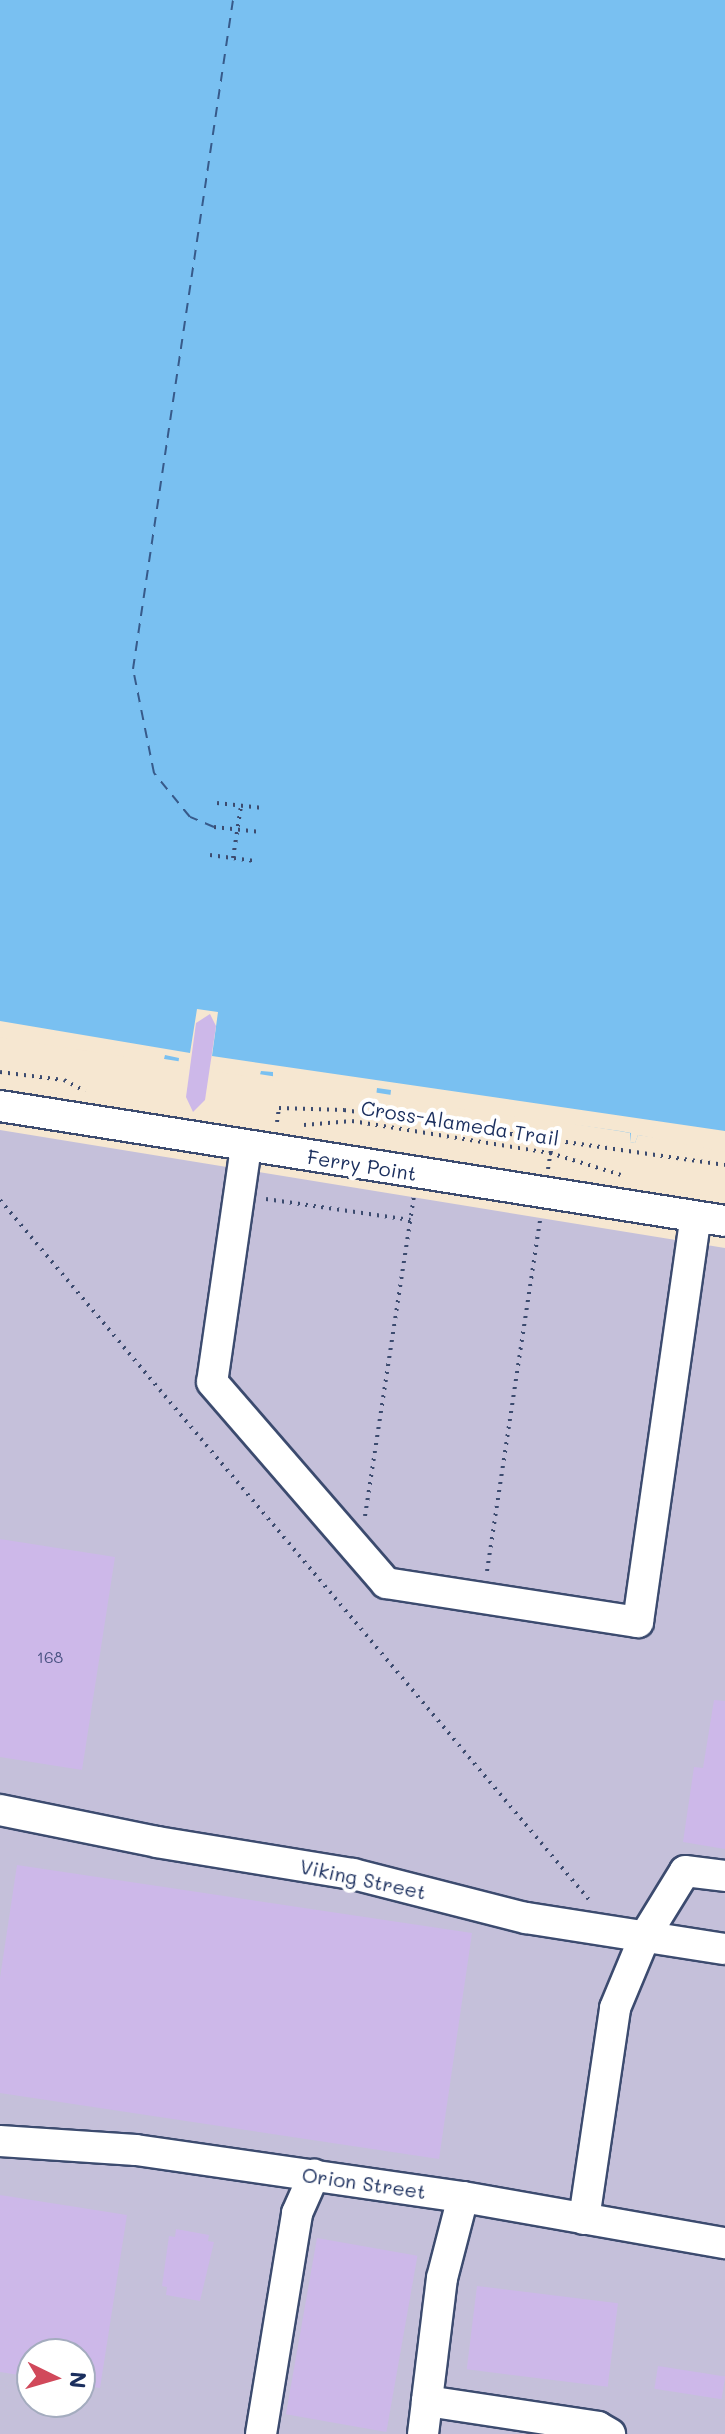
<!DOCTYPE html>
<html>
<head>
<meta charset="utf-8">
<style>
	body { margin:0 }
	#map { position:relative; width:725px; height:2434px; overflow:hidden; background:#f6e7d1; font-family:Mali,sans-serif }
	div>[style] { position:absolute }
	.industrial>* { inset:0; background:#c5c0da }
	.water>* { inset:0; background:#79c0f1 }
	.pier>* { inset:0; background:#f6e7d1 }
	.ferry>* { height:2px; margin-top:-1px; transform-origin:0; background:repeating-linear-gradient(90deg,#375a8a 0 10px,transparent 0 18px) }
	.building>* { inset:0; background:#cdb8e9; transform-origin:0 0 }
	.path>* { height:4px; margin-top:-2px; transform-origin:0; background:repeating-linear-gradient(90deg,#3c4b6f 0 2px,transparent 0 8px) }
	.roads { filter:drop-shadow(2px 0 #3c4b6f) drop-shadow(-2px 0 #3c4b6f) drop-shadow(0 2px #3c4b6f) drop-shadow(0 -2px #3c4b6f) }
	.minor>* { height:30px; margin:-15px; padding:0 15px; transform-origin:15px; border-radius:15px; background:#fff }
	span { translate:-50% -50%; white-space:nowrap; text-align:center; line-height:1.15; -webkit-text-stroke:8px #fff; paint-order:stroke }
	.number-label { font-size:16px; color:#485181 }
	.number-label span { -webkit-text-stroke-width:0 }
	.street-label { font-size:20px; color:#1b2f5e }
	.north { position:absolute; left:16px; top:2338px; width:80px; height:80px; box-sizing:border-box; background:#fff; border:2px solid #a4acbf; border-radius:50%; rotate:95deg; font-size:22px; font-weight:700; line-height:32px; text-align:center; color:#1b2f5e }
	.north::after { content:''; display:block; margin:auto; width:28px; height:36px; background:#d1495b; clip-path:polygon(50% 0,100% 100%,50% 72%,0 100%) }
</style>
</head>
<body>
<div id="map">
	<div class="industrial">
		<div style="clip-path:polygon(evenodd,0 1130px,725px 1248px,725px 2434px,0 2434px,0 1130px,32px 2354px,80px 2354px,80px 2402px,32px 2402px,32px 2354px)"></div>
	</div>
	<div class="water">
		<div style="clip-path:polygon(0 0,725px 0,725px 1148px,638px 1135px,635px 1143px,630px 1142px,630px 1133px,619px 1131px,0 1033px)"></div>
	</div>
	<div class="pier">
		<div style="clip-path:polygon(197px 1009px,218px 1012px,212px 1056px,725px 1131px,725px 1152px,638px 1135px,635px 1143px,630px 1142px,631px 1133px,620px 1131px,390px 1099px,391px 1090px,377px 1088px,376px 1097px,273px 1080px,273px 1072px,261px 1071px,259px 1078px,178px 1066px,179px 1058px,165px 1055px,163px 1063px,0 1037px,0 1021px,190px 1053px)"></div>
	</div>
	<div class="ferry">
		<div style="left:214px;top:827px;width:26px;rotate:-157deg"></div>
		<div style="left:190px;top:817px;width:57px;rotate:-129.3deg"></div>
		<div style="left:154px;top:773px;width:106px;rotate:-101.4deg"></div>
		<div style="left:133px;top:669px;width:676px;rotate:-81.5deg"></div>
	</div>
	<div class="building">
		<div style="clip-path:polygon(210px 1014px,216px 1026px,205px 1100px,193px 1112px,186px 1097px,196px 1023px)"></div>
		<div style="clip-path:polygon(0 1539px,115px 1557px,82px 1770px,0 1757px)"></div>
		<div style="clip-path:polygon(714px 1700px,725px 1701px,725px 1849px,683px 1842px,694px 1767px,703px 1768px)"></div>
		<div style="clip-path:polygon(17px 1865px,472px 1933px,439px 2159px,0 2093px,0 1978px)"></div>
		<div style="clip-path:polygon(0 2195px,127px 2215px,100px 2388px,80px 2385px,80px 2354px,32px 2354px,32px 2377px,0 2372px)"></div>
		<div style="clip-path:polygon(176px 2229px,209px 2235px,208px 2241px,214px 2242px,200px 2301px,166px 2295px,167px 2287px,162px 2286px,169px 2236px,175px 2237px)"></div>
		<div style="left:317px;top:2238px;width:102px;height:179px;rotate:10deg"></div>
		<div style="left:477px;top:2286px;width:142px;height:84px;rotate:7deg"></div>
		<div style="left:658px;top:2366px;width:68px;height:23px;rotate:9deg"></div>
	</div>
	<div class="path">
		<div style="left:217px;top:803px;width:46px;rotate:6.2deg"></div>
		<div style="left:214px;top:827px;width:46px;rotate:6.2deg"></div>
		<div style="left:210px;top:855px;width:45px;rotate:7.6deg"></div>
		<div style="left:233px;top:858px;width:53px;rotate:-81.3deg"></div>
		<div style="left:0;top:1072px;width:64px;rotate:7.1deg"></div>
		<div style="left:64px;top:1080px;width:24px;rotate:28deg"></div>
		<div style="left:277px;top:1122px;width:14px;rotate:-82deg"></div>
		<div style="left:279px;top:1108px;width:65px;rotate:1.8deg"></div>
		<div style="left:344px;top:1110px;width:385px;rotate:8.2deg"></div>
		<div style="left:304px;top:1125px;width:48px;rotate:-4.8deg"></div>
		<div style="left:352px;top:1121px;width:201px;rotate:9.2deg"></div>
		<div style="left:550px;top:1153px;width:74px;rotate:17.2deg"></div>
		<div style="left:548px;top:1169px;width:26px;rotate:-81deg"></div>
		<div style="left:266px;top:1199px;width:146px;rotate:8.3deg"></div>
		<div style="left:0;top:1200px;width:916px;rotate:49.91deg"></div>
		<div style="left:365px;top:1516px;width:324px;rotate:-81.3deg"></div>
		<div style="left:487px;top:1571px;width:359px;rotate:-81.4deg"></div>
	</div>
	<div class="roads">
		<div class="minor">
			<div style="left:0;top:1106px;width:734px;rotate:9.01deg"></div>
			<div style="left:246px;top:1147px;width:237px;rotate:98.2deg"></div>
			<div style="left:212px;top:1382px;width:266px;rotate:49.1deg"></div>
			<div style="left:386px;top:1583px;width:255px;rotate:8.8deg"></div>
			<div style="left:638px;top:1622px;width:409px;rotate:-81.9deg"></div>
			<div style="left:0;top:1810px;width:160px;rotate:11.5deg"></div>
			<div style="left:157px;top:1842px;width:199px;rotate:9.3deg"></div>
			<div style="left:353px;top:1874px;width:179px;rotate:14.3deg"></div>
			<div style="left:526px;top:1918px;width:201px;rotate:8.9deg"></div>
			<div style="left:0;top:2141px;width:136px;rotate:3.8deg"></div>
			<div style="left:136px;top:2150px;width:330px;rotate:8.2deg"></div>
			<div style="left:463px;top:2197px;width:266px;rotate:10deg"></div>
			<div style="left:463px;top:2197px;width:84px;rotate:104.5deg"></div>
			<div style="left:442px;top:2278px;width:124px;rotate:97deg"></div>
			<div style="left:427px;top:2401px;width:173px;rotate:8.6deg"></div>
			<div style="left:598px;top:2427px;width:14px;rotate:30deg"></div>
			<div style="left:584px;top:2219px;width:213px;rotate:-81.6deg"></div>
			<div style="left:615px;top:2008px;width:78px;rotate:-67.4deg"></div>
			<div style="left:645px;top:1936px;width:76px;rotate:-58.4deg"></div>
			<div style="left:685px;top:1871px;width:40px;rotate:7.1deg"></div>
			<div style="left:261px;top:2434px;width:224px;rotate:-80.7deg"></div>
			<div style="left:297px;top:2213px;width:42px;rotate:-65.9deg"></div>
			<div style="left:423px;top:2434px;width:33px;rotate:-83deg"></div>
		</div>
	</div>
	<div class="number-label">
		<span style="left:50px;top:1657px">168</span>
	</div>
	<div class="street-label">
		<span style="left:460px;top:1123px;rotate:9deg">Cross-Alameda Trail</span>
		<span style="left:362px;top:1165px;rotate:9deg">Ferry Point</span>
		<span style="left:363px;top:1879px;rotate:12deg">Viking Street</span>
		<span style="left:364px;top:2183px;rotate:8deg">Orion Street</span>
	</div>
	<div class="north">N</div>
</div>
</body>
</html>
